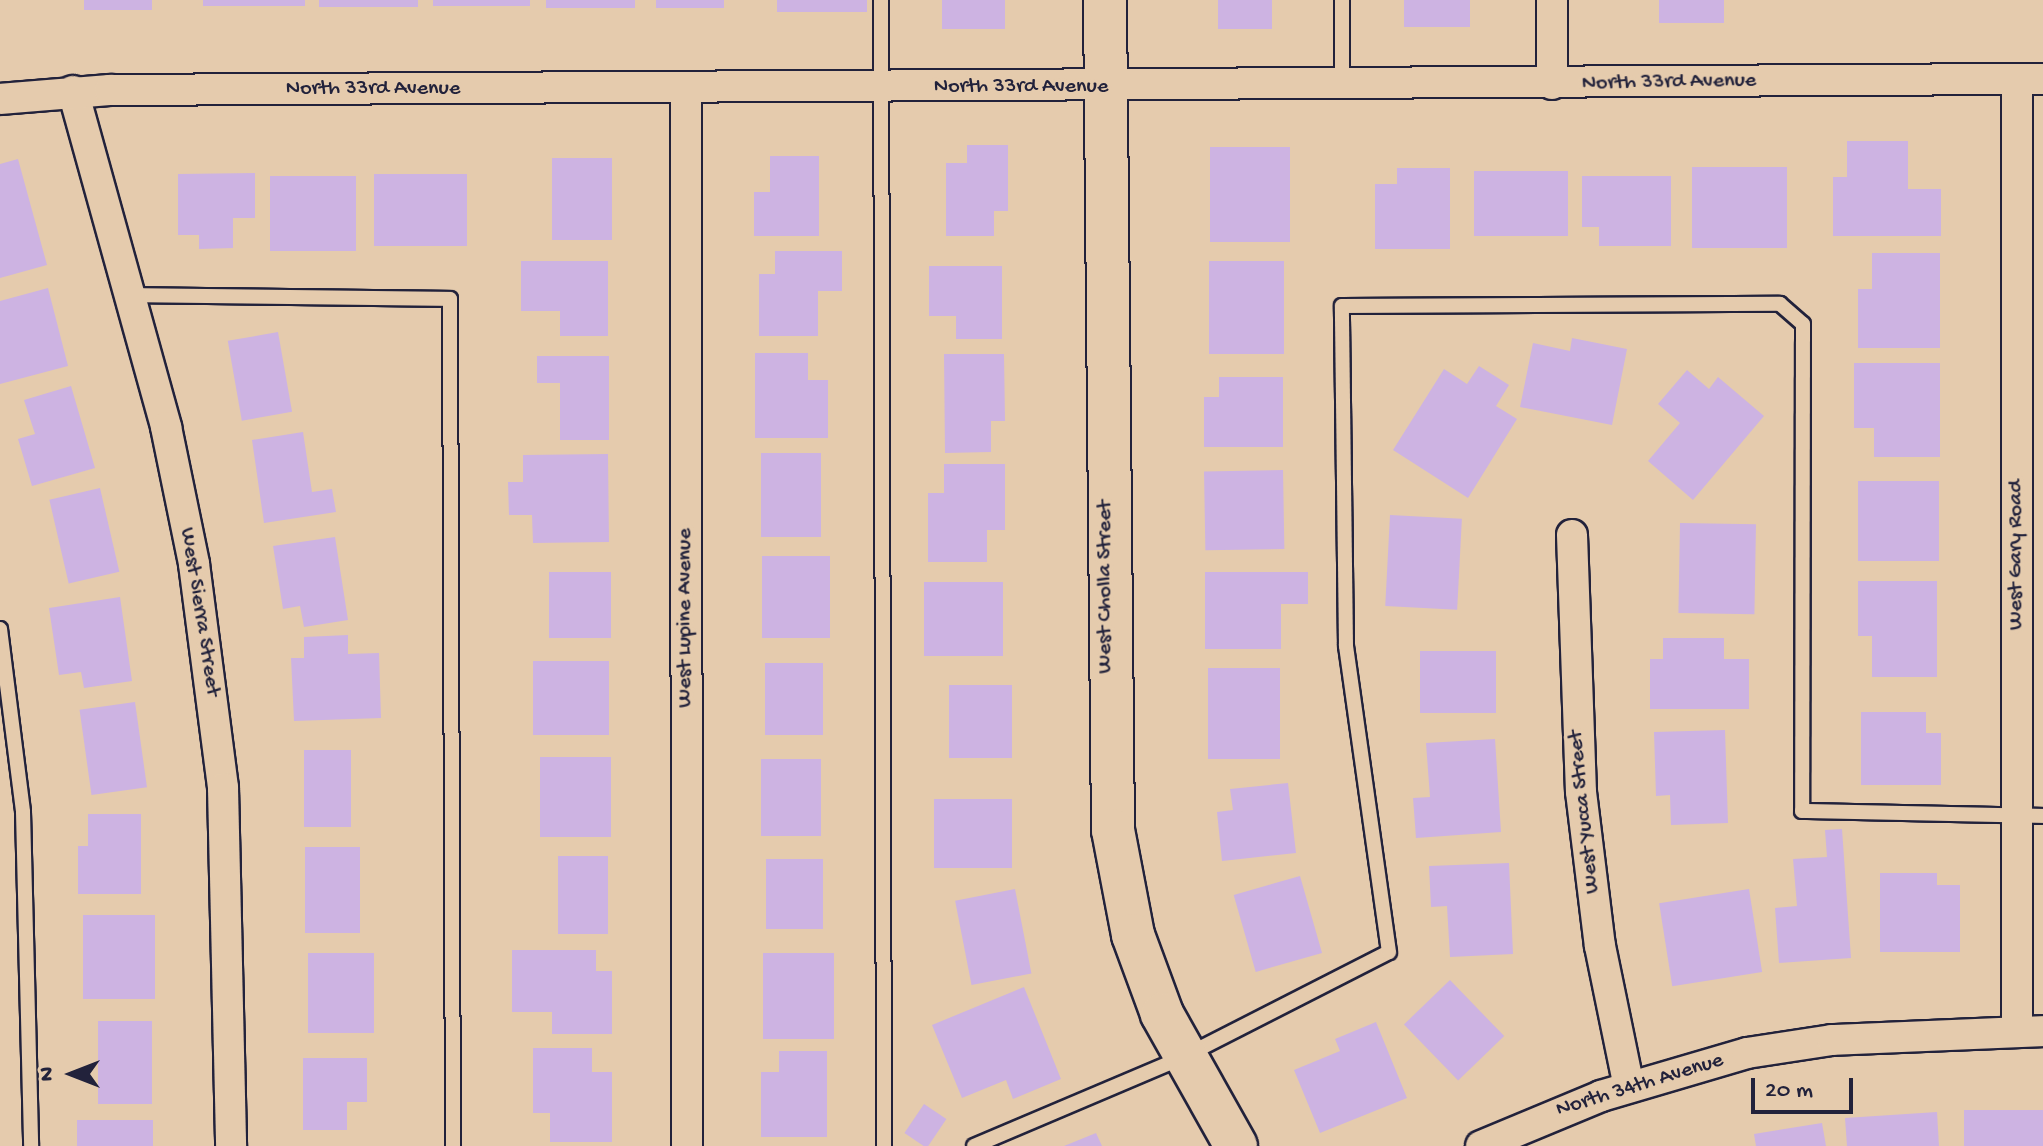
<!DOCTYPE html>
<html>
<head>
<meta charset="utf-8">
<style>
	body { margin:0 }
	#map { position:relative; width:2043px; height:1146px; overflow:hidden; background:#e5cbad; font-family:"Gochi Hand",sans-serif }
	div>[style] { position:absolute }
	.building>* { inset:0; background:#cdb3e2; transform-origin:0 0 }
	.roads { filter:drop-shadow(2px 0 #22223b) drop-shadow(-2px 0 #22223b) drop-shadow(0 2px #22223b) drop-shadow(0 -2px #22223b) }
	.lane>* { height:14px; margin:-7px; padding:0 7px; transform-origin:7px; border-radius:7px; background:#e5cbad }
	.street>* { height:30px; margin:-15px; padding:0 15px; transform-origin:15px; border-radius:15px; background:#e5cbad }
	.secondary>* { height:42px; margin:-21px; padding:0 21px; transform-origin:21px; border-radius:21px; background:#e5cbad }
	span { translate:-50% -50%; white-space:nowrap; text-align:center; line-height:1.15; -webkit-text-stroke:7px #e5cbad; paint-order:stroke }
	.street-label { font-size:22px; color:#22223b }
	.north { position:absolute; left:32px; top:1034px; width:80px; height:80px; -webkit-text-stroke:6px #e5cbad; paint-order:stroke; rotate:270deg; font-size:22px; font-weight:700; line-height:32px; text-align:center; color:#22223b }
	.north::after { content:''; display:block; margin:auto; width:28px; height:36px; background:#22223b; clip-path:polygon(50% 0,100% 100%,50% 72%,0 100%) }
	.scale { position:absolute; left:1751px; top:1078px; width:102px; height:36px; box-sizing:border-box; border:4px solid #22223b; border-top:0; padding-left:10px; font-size:24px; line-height:28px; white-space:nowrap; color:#22223b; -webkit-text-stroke:6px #e5cbad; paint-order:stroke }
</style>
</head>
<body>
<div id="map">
	<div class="building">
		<div style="left:84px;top:0;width:68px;height:10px"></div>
		<div style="left:203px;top:0;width:102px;height:6px"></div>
		<div style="left:319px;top:0;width:99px;height:7px"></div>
		<div style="left:433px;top:0;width:97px;height:6px"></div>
		<div style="left:546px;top:0;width:89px;height:8px"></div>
		<div style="left:656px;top:0;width:68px;height:8px"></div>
		<div style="left:777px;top:0;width:90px;height:12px"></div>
		<div style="left:942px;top:0;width:63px;height:29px"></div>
		<div style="left:1218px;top:0;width:54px;height:29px"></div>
		<div style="left:1404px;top:0;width:66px;height:27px"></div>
		<div style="left:1659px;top:0;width:65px;height:23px"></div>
		<div style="clip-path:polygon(1847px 141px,1908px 141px,1908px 189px,1941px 189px,1941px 236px,1833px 236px,1833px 177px,1847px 177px)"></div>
		<div style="clip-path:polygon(967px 145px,1008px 145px,1008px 211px,994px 211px,994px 236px,946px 236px,946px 163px,967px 163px)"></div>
		<div style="left:1210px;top:147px;width:80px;height:95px"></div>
		<div style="clip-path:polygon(770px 156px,819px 156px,819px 236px,754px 236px,754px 192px,770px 192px)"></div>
		<div style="left:552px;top:158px;width:60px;height:82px"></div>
		<div style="clip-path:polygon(18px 159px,47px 265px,0 278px,0 164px)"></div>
		<div style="left:1692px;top:167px;width:95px;height:81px"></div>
		<div style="clip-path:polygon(1397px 168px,1450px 168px,1450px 249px,1375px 249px,1375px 184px,1397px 184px)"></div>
		<div style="left:1474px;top:171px;width:94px;height:65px"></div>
		<div style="clip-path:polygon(255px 173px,255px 218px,233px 218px,233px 248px,199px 249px,199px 235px,178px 235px,178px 174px)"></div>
		<div style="left:374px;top:174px;width:93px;height:72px"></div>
		<div style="left:356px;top:176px;width:75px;height:86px;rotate:90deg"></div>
		<div style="clip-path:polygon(1582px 176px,1671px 176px,1671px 246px,1599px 246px,1599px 227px,1582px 227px)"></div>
		<div style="clip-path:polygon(775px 251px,842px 251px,842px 291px,818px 291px,818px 336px,759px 336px,759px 274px,775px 274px)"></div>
		<div style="clip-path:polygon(1872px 253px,1940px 253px,1940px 348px,1858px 348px,1858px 289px,1872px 289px)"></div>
		<div style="clip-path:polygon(521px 261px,608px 261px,608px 336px,560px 336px,560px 311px,521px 311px)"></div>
		<div style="left:1209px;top:261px;width:75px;height:93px"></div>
		<div style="clip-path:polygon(929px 266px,1002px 266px,1002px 339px,956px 339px,956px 316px,929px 316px)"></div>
		<div style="clip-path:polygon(48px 288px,68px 366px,0 384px,0 301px)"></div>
		<div style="left:278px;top:332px;width:81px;height:51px;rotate:80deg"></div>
		<div style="clip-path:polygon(1572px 338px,1627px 349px,1612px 425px,1520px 407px,1533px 343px,1570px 351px)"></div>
		<div style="clip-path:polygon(755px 353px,808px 353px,808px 380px,828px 380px,828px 438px,755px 438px)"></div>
		<div style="clip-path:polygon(944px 354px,1004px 354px,1005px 421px,991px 421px,991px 452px,945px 453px)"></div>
		<div style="clip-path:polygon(537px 356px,609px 356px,609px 440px,560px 440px,560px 383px,537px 383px)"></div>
		<div style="clip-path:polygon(1854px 363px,1940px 363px,1940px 457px,1874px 457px,1874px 428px,1854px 428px)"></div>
		<div style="clip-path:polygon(1479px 366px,1509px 385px,1496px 406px,1517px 419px,1468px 498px,1393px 450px,1444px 369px,1467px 384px)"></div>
		<div style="clip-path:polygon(1687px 370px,1709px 389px,1718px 377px,1764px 416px,1693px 500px,1648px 461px,1680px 423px,1658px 404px)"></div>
		<div style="clip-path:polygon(1219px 377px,1283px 377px,1283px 447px,1204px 447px,1204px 397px,1219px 397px)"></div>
		<div style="clip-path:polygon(71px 386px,95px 468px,32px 486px,18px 439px,35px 434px,24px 400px)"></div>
		<div style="clip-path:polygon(303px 432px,312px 492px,332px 489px,336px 512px,264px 523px,252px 440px)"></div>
		<div style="left:761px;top:453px;width:60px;height:84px"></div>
		<div style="clip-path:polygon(608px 454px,609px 542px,533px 543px,532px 515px,509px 515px,508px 482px,523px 482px,523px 455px)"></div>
		<div style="clip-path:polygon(944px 464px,1005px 464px,1005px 530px,987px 530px,987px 562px,928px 562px,928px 493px,944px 493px)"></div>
		<div style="left:1283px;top:470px;width:79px;height:79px;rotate:89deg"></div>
		<div style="left:1858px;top:481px;width:81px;height:80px"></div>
		<div style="left:100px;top:488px;width:86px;height:52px;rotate:77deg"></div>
		<div style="left:1390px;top:515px;width:72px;height:91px;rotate:3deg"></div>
		<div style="left:1680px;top:523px;width:76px;height:90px;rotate:1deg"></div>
		<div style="clip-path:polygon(335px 537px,348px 620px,304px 627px,300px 606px,283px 609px,273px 546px)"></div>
		<div style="left:762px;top:556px;width:68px;height:82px"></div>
		<div style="left:549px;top:572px;width:62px;height:66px"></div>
		<div style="clip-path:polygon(1205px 572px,1308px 572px,1308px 604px,1281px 604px,1281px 649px,1205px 649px)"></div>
		<div style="clip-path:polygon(1858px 581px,1937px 581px,1937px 677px,1872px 677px,1872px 636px,1858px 636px)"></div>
		<div style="left:924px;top:582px;width:79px;height:74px"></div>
		<div style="clip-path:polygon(120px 597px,132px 681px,84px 688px,81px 672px,59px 675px,49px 608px)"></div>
		<div style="clip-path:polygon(348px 635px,348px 654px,379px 653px,381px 718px,294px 721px,291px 658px,304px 658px,304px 637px)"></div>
		<div style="clip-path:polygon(1663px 638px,1724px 638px,1724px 659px,1749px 659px,1749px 709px,1650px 709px,1650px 659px,1663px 659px)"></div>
		<div style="left:1420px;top:651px;width:76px;height:62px"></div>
		<div style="left:533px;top:661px;width:76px;height:74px"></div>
		<div style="left:765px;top:663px;width:58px;height:72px"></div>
		<div style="left:1208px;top:668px;width:72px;height:91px"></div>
		<div style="left:949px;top:685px;width:63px;height:73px"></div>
		<div style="left:135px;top:702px;width:86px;height:56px;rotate:82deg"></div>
		<div style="clip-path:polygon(1861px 712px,1926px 712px,1926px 733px,1941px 733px,1941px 785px,1861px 785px)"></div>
		<div style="clip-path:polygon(1725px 730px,1728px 823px,1671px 825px,1670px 795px,1656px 796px,1654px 732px)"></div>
		<div style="clip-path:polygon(1495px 739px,1501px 832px,1416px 838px,1413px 798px,1430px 797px,1426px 743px)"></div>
		<div style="left:304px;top:750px;width:47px;height:77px"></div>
		<div style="left:540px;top:757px;width:71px;height:80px"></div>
		<div style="left:761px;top:759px;width:60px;height:77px"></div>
		<div style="clip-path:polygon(1288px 783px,1296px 853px,1222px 861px,1217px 812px,1233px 810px,1230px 789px)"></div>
		<div style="left:934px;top:799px;width:78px;height:69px"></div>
		<div style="clip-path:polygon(88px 814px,141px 814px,141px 894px,78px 894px,78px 846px,88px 846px)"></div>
		<div style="clip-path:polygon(1842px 829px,1851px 958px,1779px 963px,1775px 908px,1797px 906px,1793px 859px,1827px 857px,1825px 830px)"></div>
		<div style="left:305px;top:847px;width:55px;height:86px"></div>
		<div style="left:558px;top:856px;width:50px;height:78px"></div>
		<div style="left:766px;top:859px;width:57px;height:70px"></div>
		<div style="clip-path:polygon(1509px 863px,1513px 954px,1450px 957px,1447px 906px,1431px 907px,1429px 866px)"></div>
		<div style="clip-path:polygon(1880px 873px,1937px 873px,1937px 885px,1960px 885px,1960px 952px,1880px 952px)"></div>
		<div style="left:1300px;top:876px;width:80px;height:69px;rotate:74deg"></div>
		<div style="left:1015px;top:889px;width:86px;height:61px;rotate:79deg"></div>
		<div style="left:1749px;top:889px;width:84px;height:91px;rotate:81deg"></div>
		<div style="left:83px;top:915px;width:72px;height:84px"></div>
		<div style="clip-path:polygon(512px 950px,596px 950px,596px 971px,612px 971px,612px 1034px,552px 1034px,552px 1012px,512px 1012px)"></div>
		<div style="left:308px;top:953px;width:66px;height:80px"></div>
		<div style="left:763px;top:953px;width:71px;height:86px"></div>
		<div style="left:1450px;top:980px;width:78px;height:64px;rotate:46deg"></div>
		<div style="clip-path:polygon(1024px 987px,1061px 1079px,1013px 1099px,1006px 1080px,962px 1098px,932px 1025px)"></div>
		<div style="left:98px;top:1021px;width:54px;height:83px"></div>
		<div style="clip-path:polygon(1376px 1022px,1407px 1098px,1320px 1133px,1294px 1070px,1340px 1051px,1335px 1039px)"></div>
		<div style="clip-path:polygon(533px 1048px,592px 1048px,592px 1072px,612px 1072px,612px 1142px,550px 1142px,550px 1113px,533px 1113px)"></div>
		<div style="clip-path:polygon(779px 1051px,827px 1051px,827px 1137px,761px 1137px,761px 1072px,779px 1072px)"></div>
		<div style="clip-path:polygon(303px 1058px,367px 1058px,367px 1102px,347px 1102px,347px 1130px,303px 1130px)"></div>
		<div style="left:924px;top:1104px;width:27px;height:35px;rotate:34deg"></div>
		<div style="left:1964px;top:1110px;width:79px;height:36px"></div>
		<div style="clip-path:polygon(1937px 1112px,1939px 1146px,1847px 1146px,1845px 1118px)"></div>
		<div style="left:77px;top:1120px;width:76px;height:26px"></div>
		<div style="clip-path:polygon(1822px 1123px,1826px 1146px,1756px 1146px,1754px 1134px)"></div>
		<div style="clip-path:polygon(1096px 1133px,1102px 1146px,1064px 1146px)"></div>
	</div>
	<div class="roads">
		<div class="lane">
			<div style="left:881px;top:0;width:1146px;rotate:89.85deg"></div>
			<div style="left:1342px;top:0;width:84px;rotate:90deg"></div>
			<div style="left:130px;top:295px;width:320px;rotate:0.7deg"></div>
			<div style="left:450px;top:299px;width:847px;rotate:89.8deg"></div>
			<div style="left:0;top:629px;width:184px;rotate:82.8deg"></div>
			<div style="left:23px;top:812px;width:334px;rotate:88.6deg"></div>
			<div style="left:974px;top:1146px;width:225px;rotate:-23deg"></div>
			<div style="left:1181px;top:1058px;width:233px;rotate:-27deg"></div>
			<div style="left:1389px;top:952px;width:309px;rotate:-98deg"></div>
			<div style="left:1346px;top:646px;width:340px;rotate:-90.7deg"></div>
			<div style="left:1342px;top:306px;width:438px;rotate:-0.3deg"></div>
			<div style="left:1780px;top:304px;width:30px;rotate:41deg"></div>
			<div style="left:1803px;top:324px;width:487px;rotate:90.1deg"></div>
			<div style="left:1802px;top:811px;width:241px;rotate:1.2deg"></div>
		</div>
		<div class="street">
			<div style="left:1552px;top:0;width:84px;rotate:90deg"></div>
			<div style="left:2017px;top:79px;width:952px;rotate:90deg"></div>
			<div style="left:686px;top:90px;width:1056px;rotate:89.95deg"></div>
			<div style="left:73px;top:91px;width:349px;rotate:74.5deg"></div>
			<div style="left:166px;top:427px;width:140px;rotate:78.4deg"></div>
			<div style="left:194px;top:564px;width:226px;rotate:82.6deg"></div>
			<div style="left:223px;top:788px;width:358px;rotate:88.7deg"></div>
			<div style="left:0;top:99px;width:110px;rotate:-4.7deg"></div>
			<div style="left:110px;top:90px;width:1933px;rotate:-0.33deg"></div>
			<div style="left:1572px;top:535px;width:257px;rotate:88deg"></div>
			<div style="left:1581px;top:792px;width:155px;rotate:83deg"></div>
			<div style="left:1600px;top:946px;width:144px;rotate:78.4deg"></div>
			<div style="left:1481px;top:1146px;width:130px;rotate:-22.6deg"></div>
			<div style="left:1601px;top:1096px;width:152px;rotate:-16.4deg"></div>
			<div style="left:1747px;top:1053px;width:86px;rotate:-8.7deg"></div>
			<div style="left:1832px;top:1040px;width:211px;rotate:-2.4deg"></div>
		</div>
		<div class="secondary">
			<div style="left:1105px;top:0;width:830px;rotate:89.45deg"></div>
			<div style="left:1113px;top:830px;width:107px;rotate:79.2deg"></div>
			<div style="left:1133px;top:935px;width:84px;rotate:69.8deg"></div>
			<div style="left:1162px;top:1014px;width:151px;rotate:60.7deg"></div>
		</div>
	</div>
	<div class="street-label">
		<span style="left:1669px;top:83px;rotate:-1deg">North 33rd Avenue</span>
		<span style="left:1021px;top:88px">North 33rd Avenue</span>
		<span style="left:373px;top:90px">North 33rd Avenue</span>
		<span style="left:2017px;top:555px;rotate:-90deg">West Gary Road</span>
		<span style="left:1106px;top:587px;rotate:-90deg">West Cholla Street</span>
		<span style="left:199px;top:612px;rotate:81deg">West Sierra Street</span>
		<span style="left:686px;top:618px;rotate:-90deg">West Lupine Avenue</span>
		<span style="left:1585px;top:812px;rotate:-96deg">West Yucca Street</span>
		<span style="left:1640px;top:1086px;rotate:-17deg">North 34th Avenue</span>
	</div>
	<div class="north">N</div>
	<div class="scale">20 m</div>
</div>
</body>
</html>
